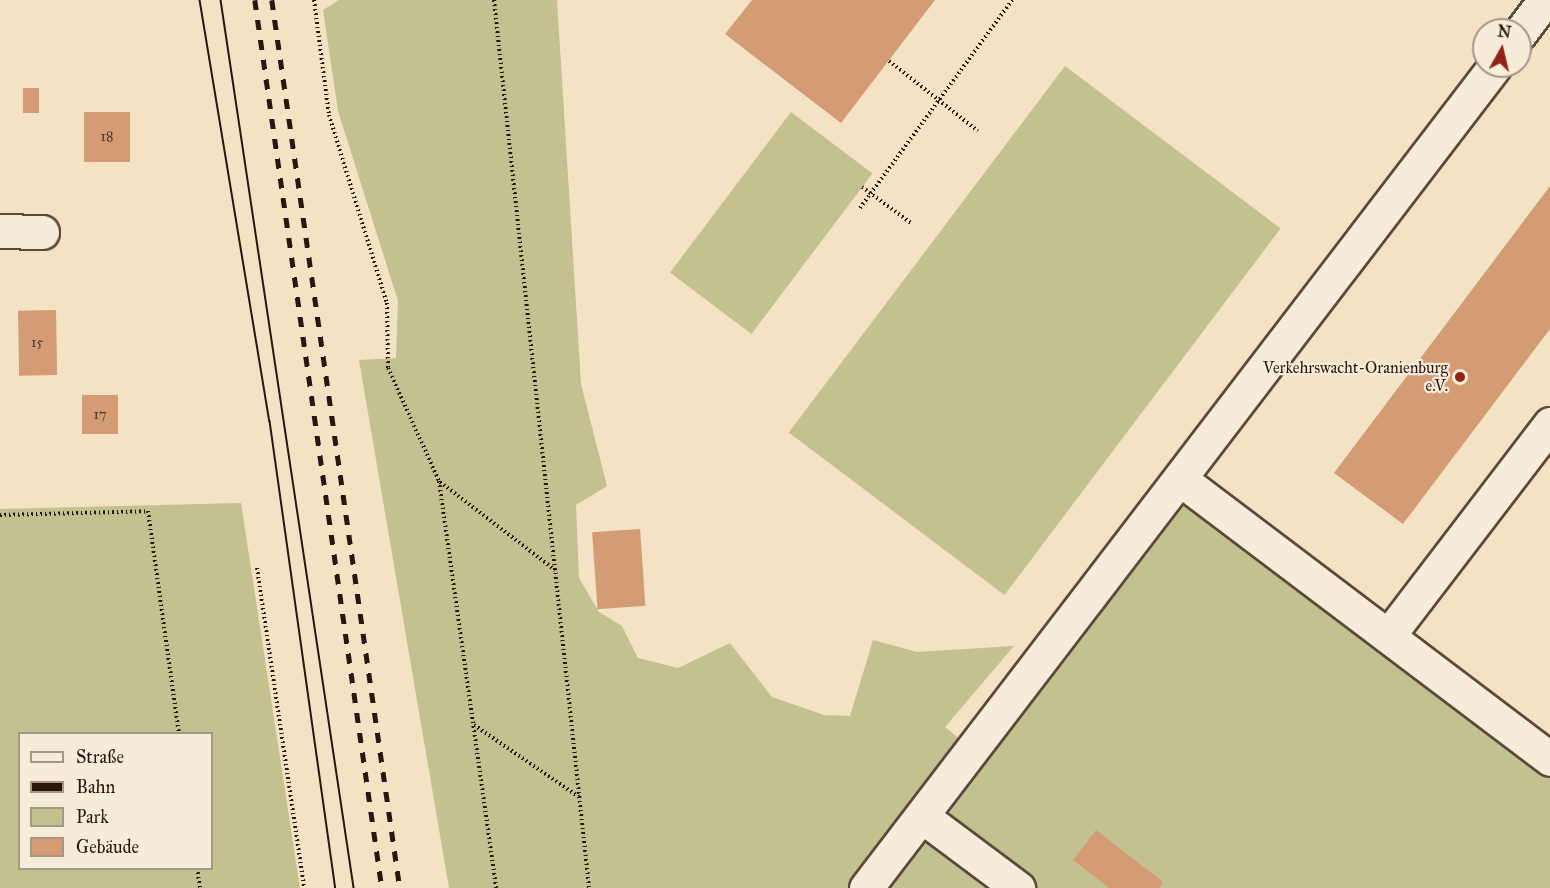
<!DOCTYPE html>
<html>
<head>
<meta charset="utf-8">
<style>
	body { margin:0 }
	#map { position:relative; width:1550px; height:888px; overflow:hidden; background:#f3e2c4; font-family:"IM FELL Great Primer",serif }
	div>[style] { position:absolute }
	.green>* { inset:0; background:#c3c18f; transform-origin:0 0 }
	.building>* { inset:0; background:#d39c75; transform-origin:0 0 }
	.path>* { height:4px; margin-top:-2px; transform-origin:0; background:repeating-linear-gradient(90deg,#2b160e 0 1.5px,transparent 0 4.5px) }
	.roads { filter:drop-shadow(2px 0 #5d493c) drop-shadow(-2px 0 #5d493c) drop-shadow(0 2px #5d493c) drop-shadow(0 -2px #5d493c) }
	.minor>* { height:33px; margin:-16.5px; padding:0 16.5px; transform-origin:16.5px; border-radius:16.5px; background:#f7ecd9 }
	.tram>* { height:1.5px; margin:-0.75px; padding:0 0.75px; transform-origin:0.75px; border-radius:0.75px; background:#2b160e }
	.rail>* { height:4.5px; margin-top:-2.25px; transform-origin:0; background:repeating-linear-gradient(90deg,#2b160e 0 10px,transparent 0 20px) }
	.dots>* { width:16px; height:16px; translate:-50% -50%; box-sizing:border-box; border:3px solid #f7ecd9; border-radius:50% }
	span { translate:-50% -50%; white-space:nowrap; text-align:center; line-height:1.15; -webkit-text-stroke:4.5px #f7ecd9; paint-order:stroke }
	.number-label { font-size:14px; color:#553828 }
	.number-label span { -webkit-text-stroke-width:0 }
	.poi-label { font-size:16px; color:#2b160e }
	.right { translate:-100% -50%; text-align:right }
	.legend { position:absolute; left:18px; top:732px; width:195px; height:138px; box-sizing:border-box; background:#f7ecd9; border:2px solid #a59688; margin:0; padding:8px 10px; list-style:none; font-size:18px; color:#2b160e }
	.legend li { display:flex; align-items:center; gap:12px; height:30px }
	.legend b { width:30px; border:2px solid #a59688 }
	.north { position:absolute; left:1472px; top:18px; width:60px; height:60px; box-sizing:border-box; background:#f7ecd9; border:2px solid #a59688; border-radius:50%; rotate:8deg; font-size:16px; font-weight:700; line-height:24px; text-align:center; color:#2b160e }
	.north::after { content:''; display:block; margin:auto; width:21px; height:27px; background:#8f2418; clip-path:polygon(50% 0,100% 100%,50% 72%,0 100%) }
</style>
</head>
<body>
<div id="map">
	<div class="green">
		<div style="clip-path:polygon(339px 0,557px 0,581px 384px,607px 486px,576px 505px,579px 578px,599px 612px,622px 626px,638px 658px,678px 668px,730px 643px,772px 697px,824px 715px,850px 716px,873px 640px,917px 652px,1014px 646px,945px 727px,987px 761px,1184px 488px,1550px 772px,1550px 888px,449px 888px,359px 360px,396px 358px,398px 301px,338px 111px,323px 10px)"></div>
		<div style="left:1065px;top:66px;width:270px;height:459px;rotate:37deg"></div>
		<div style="left:791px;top:112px;width:102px;height:201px;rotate:37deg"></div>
		<div style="clip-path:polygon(evenodd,241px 503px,300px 888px,0 888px,0 509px,241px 503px,20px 734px,212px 734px,212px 868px,20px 868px,20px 734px)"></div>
	</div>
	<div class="building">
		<div style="clip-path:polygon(752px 0,935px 0,841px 123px,725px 34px)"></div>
		<div style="left:39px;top:88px;width:25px;height:16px;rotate:90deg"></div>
		<div style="left:84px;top:112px;width:46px;height:50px"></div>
		<div style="clip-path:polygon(1550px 186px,1550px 329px,1403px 524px,1334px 473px)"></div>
		<div style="left:56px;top:310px;width:65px;height:38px;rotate:89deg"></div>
		<div style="left:118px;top:395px;width:39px;height:36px;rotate:90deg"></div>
		<div style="left:640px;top:529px;width:77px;height:48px;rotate:86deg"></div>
		<div style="clip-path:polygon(1096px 830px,1163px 882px,1159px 888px,1109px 888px,1073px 860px)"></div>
	</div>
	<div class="path">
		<div style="left:314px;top:0;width:116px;rotate:82.6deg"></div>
		<div style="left:329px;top:115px;width:197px;rotate:72.9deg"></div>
		<div style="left:387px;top:303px;width:65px;rotate:89.1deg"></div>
		<div style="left:388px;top:368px;width:124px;rotate:65.7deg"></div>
		<div style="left:439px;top:481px;width:411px;rotate:82deg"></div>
		<div style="left:494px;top:0;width:893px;rotate:83.89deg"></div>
		<div style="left:889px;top:61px;width:113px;rotate:38.2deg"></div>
		<div style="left:862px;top:187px;width:61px;rotate:36.3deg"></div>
		<div style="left:860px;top:208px;width:258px;rotate:-53.8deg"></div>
		<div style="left:440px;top:482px;width:145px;rotate:37.4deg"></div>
		<div style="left:0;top:515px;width:148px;rotate:-1.5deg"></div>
		<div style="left:148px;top:511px;width:225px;rotate:82.1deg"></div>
		<div style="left:257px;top:568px;width:323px;rotate:81.6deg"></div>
		<div style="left:474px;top:725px;width:127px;rotate:34.4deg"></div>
		<div style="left:197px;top:868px;width:20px;rotate:81deg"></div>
	</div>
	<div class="roads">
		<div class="minor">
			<div style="left:1520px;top:33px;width:41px;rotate:-52.9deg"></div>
			<div style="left:0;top:231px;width:42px;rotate:1.4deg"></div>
			<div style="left:1180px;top:479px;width:464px;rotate:37.1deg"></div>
			<div style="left:1388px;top:636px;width:267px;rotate:-52.6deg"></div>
			<div style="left:923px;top:817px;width:119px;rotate:36.8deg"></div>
			<div style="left:866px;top:888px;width:1035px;rotate:-52.58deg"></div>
		</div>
	</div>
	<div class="tram">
		<div style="left:200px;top:0;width:427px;rotate:80.6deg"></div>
		<div style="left:270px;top:421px;width:472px;rotate:82deg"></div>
		<div style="left:221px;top:0;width:898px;rotate:81.48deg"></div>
	</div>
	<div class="rail">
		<div style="left:255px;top:0;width:897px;rotate:81.86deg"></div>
		<div style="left:272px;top:0;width:897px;rotate:81.8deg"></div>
	</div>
	<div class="dots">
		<div style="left:1460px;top:377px;background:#8f2418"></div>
	</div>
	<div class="number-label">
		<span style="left:107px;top:137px">18</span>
		<span style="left:37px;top:343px">15</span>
		<span style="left:100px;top:415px">17</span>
	</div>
	<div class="poi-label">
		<span class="right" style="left:1448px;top:377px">Verkehrswacht-Oranienburg<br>e.V.</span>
	</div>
	<ul class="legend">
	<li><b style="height:8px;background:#f7ecd9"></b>Straße</li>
	<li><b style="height:8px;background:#2b160e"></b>Bahn</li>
	<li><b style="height:16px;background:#c3c18f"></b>Park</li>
	<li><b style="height:16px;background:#d39c75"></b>Gebäude</li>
	</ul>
	<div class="north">N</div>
</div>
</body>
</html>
